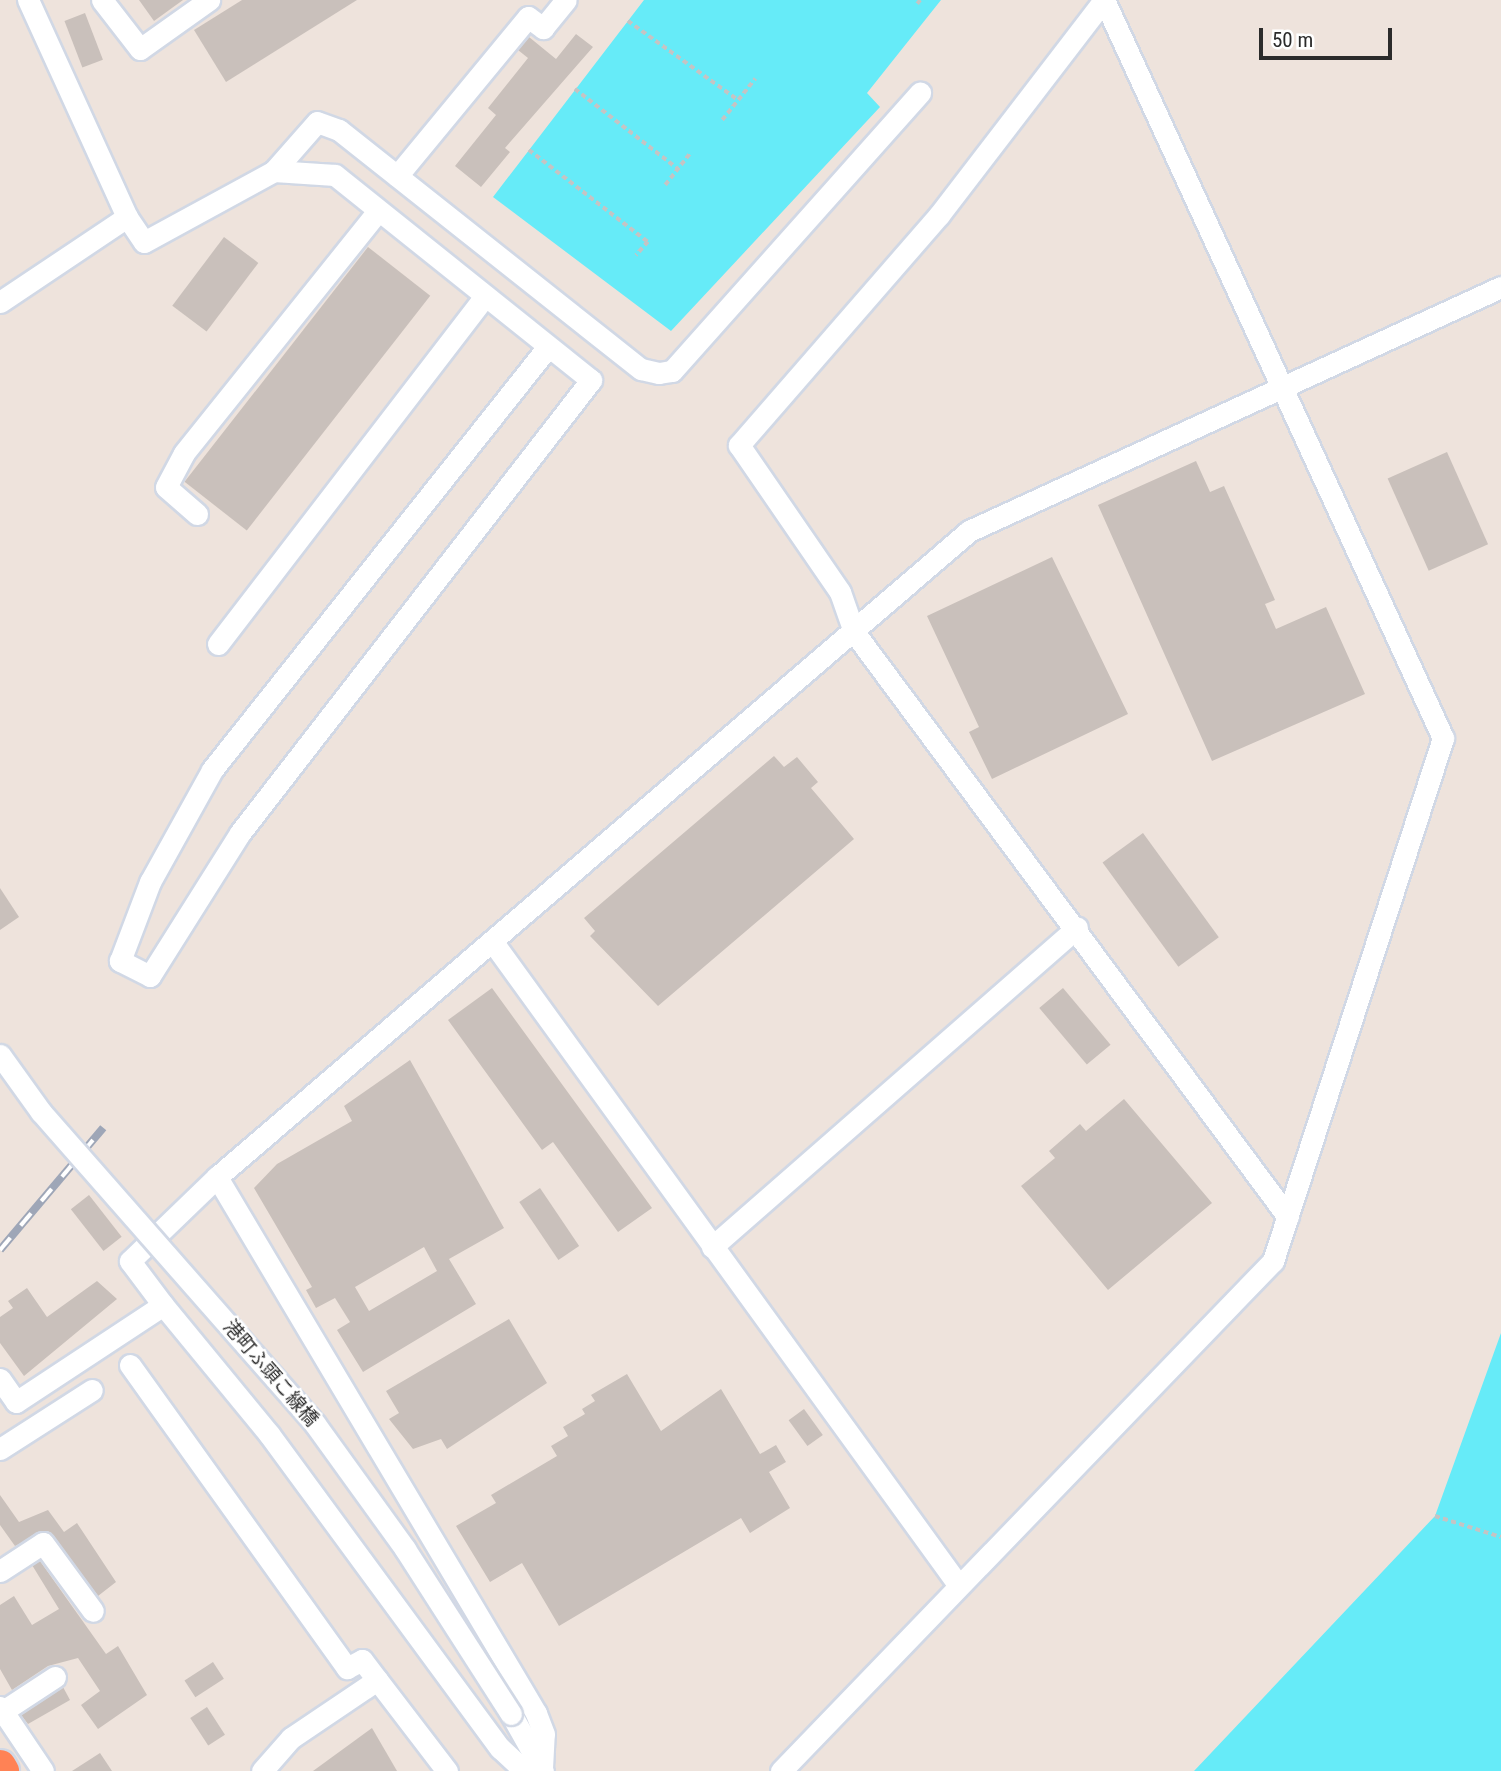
<!DOCTYPE html>
<html>
<head>
<meta charset="utf-8">
<style>
	body { margin:0 }
	#map { position:relative; width:1501px; height:1771px; overflow:hidden; background:#eee3dc; font-family:"Roboto Condensed","Noto Sans JP",sans-serif }
	div>[style] { position:absolute }
	.water>* { inset:0; background:#66ebf8 }
	.building>* { inset:0; background:#c9c0bb; transform-origin:0 0 }
	.path>* { height:3.5px; margin-top:-1.75px; transform-origin:0; background:repeating-linear-gradient(90deg,#c4c4c4 0 5px,transparent 0 8.5px) }
	.roads { filter:drop-shadow(2px 0 #d1d8e5) drop-shadow(-2px 0 #d1d8e5) drop-shadow(0 2px #d1d8e5) drop-shadow(0 -2px #d1d8e5) }
	.minor>* { height:21px; margin:-10.5px; padding:0 10.5px; transform-origin:10.5px; border-radius:10.5px; background:#fff }
	.highway>* { height:32px; margin:-16px; padding:0 16px; transform-origin:16px; border-radius:16px; background:#ff8255 }
	.rail>* { height:8px; margin-top:-4px; transform-origin:0; background:repeating-linear-gradient(90deg,#fff 0 16px,#9ea6b7 0 32px); box-sizing:border-box; border-block:2px solid #9ea6b7 }
	.bridges { filter:drop-shadow(2px 0 #d1d8e5) drop-shadow(-2px 0 #d1d8e5) drop-shadow(0 2px #d1d8e5) drop-shadow(0 -2px #d1d8e5) }
	.minor-bridge>* { height:21px; margin:-10.5px; padding:0 10.5px; transform-origin:10.5px; border-radius:10.5px; background:#fff }
	span { translate:-50% -50%; white-space:nowrap; text-align:center; line-height:1.15; -webkit-text-stroke:5px #fff; paint-order:stroke }
	.street-label { font-size:19px; color:#2b2b2b }
	.scale { position:absolute; left:1259px; top:28px; width:133px; height:32px; box-sizing:border-box; border:4px solid #2b2b2b; border-top:0; padding-left:9px; font-size:21px; line-height:24px; white-space:nowrap; color:#2b2b2b; -webkit-text-stroke:5px #fff; paint-order:stroke }
</style>
</head>
<body>
<div id="map">
	<div class="water">
		<div style="clip-path:polygon(644px 0,941px 0,867px 93px,880px 107px,671px 331px,493px 197px)"></div>
		<div style="clip-path:polygon(1501px 1333px,1501px 1771px,1194px 1771px,1435px 1516px)"></div>
	</div>
	<div class="building">
		<div style="clip-path:polygon(139px 0,183px 0,154px 21px)"></div>
		<div style="clip-path:polygon(242px 0,357px 0,226px 82px,194px 30px)"></div>
		<div style="left:85px;top:13px;width:50px;height:22px;rotate:69deg"></div>
		<div style="clip-path:polygon(576px 34px,593px 47px,505px 148px,510px 152px,481px 187px,455px 166px,496px 115px,488px 108px,528px 58px,518px 50px,529px 37px,556px 59px)"></div>
		<div style="left:224px;top:237px;width:43px;height:86px;rotate:37deg"></div>
		<div style="left:368px;top:247px;width:79px;height:298px;rotate:38deg"></div>
		<div style="left:1447px;top:452px;width:101px;height:65px;rotate:66deg"></div>
		<div style="clip-path:polygon(1196px 461px,1210px 492px,1224px 486px,1275px 600px,1265px 604px,1276px 629px,1326px 607px,1365px 694px,1212px 761px,1098px 505px)"></div>
		<div style="clip-path:polygon(1052px 557px,1128px 714px,992px 779px,969px 732px,979px 727px,927px 616px)"></div>
		<div style="clip-path:polygon(774px 756px,784px 767px,797px 757px,818px 782px,811px 788px,854px 839px,658px 1006px,590px 936px,595px 931px,584px 918px)"></div>
		<div style="left:1143px;top:833px;width:129px;height:50px;rotate:54deg"></div>
		<div style="clip-path:polygon(0 888px,19px 917px,0 930px)"></div>
		<div style="clip-path:polygon(492px 988px,652px 1208px,618px 1232px,553px 1142px,542px 1150px,448px 1020px)"></div>
		<div style="left:1063px;top:988px;width:74px;height:31px;rotate:50deg"></div>
		<div style="clip-path:polygon(evenodd,410px 1060px,504px 1228px,449px 1259px,476px 1304px,363px 1372px,337px 1330px,350px 1322px,335px 1298px,316px 1308px,306px 1290px,312px 1287px,254px 1188px,277px 1164px,352px 1121px,344px 1106px,410px 1060px,424px 1247px,437px 1271px,369px 1311px,355px 1287px,424px 1247px)"></div>
		<div style="clip-path:polygon(1124px 1099px,1212px 1203px,1108px 1290px,1021px 1186px,1055px 1158px,1049px 1151px,1080px 1124px,1086px 1131px)"></div>
		<div style="left:540px;top:1188px;width:70px;height:25px;rotate:56deg"></div>
		<div style="left:89px;top:1195px;width:53px;height:23px;rotate:52deg"></div>
		<div style="clip-path:polygon(97px 1281px,117px 1299px,24px 1376px,0 1343px,0 1317px,13px 1308px,8px 1301px,27px 1288px,47px 1317px)"></div>
		<div style="clip-path:polygon(509px 1319px,547px 1383px,447px 1449px,441px 1439px,413px 1449px,389px 1419px,399px 1413px,386px 1391px)"></div>
		<div style="clip-path:polygon(627px 1374px,661px 1431px,721px 1389px,760px 1454px,776px 1445px,786px 1462px,769px 1472px,790px 1508px,750px 1533px,741px 1518px,559px 1626px,522px 1563px,490px 1582px,456px 1526px,496px 1503px,491px 1495px,557px 1456px,551px 1446px,568px 1436px,563px 1427px,585px 1414px,582px 1409px,595px 1401px,591px 1395px)"></div>
		<div style="left:804px;top:1409px;width:32px;height:19px;rotate:54deg"></div>
		<div style="clip-path:polygon(0 1495px,19px 1522px,48px 1510px,64px 1532px,77px 1523px,116px 1582px,98px 1596px,48px 1531px,15px 1546px,0 1525px)"></div>
		<div style="clip-path:polygon(40px 1561px,106px 1654px,118px 1646px,147px 1695px,98px 1729px,81px 1705px,100px 1691px,78px 1658px,48px 1666px,12px 1690px,0 1669px,0 1605px,14px 1596px,32px 1625px,59px 1609px,32px 1565px)"></div>
		<div style="left:213px;top:1662px;width:20px;height:34px;rotate:57deg"></div>
		<div style="clip-path:polygon(63px 1687px,70px 1700px,28px 1724px,21px 1715px)"></div>
		<div style="left:207px;top:1707px;width:33px;height:20px;rotate:57deg"></div>
		<div style="clip-path:polygon(372px 1728px,397px 1771px,313px 1771px)"></div>
		<div style="clip-path:polygon(100px 1753px,112px 1771px,72px 1771px)"></div>
	</div>
	<div class="path">
		<div style="left:917px;top:4px;width:5px;rotate:-53deg"></div>
		<div style="left:628px;top:21px;width:135px;rotate:35.7deg"></div>
		<div style="left:575px;top:89px;width:130px;rotate:37.8deg"></div>
		<div style="left:722px;top:120px;width:53px;rotate:-51.2deg"></div>
		<div style="left:529px;top:150px;width:150px;rotate:37.7deg"></div>
		<div style="left:648px;top:242px;width:18px;rotate:131deg"></div>
		<div style="left:665px;top:185px;width:42px;rotate:-51.8deg"></div>
		<div style="left:1435px;top:1516px;width:69px;rotate:17.7deg"></div>
	</div>
	<div class="roads">
		<div class="minor">
			<div style="left:102px;top:0;width:62px;rotate:52.2deg"></div>
			<div style="left:140px;top:49px;width:85px;rotate:-35.4deg"></div>
			<div style="left:1104px;top:0;width:271px;rotate:127.5deg"></div>
			<div style="left:939px;top:215px;width:305px;rotate:131deg"></div>
			<div style="left:739px;top:445px;width:178px;rotate:55.5deg"></div>
			<div style="left:840px;top:592px;width:42px;rotate:70.7deg"></div>
			<div style="left:854px;top:632px;width:728px;rotate:53.43deg"></div>
			<div style="left:274px;top:171px;width:65px;rotate:-48.7deg"></div>
			<div style="left:317px;top:122px;width:23px;rotate:20deg"></div>
			<div style="left:339px;top:130px;width:385px;rotate:38.4deg"></div>
			<div style="left:641px;top:369px;width:18px;rotate:13deg"></div>
			<div style="left:659px;top:373px;width:13px;rotate:-9deg"></div>
			<div style="left:672px;top:371px;width:373px;rotate:-48.3deg"></div>
			<div style="left:397px;top:176px;width:206px;rotate:-50.5deg"></div>
			<div style="left:528px;top:17px;width:19px;rotate:36deg"></div>
			<div style="left:543px;top:28px;width:36px;rotate:-51deg"></div>
			<div style="left:127px;top:217px;width:30px;rotate:56deg"></div>
			<div style="left:144px;top:242px;width:148px;rotate:-28.6deg"></div>
			<div style="left:274px;top:171px;width:61px;rotate:3.8deg"></div>
			<div style="left:335px;top:175px;width:328px;rotate:38.7deg"></div>
			<div style="left:591px;top:380px;width:573px;rotate:127.77deg"></div>
			<div style="left:240px;top:833px;width:169px;rotate:122.2deg"></div>
			<div style="left:150px;top:976px;width:34px;rotate:-153deg"></div>
			<div style="left:120px;top:961px;width:85px;rotate:-69.2deg"></div>
			<div style="left:150px;top:882px;width:128px;rotate:-61deg"></div>
			<div style="left:212px;top:770px;width:539px;rotate:-51.56deg"></div>
			<div style="left:0;top:302px;width:153px;rotate:-33.8deg"></div>
			<div style="left:127px;top:217px;width:239px;rotate:-114.5deg"></div>
			<div style="left:197px;top:514px;width:41px;rotate:-138.9deg"></div>
			<div style="left:166px;top:487px;width:38px;rotate:-62deg"></div>
			<div style="left:184px;top:453px;width:310px;rotate:-51.3deg"></div>
			<div style="left:218px;top:644px;width:437px;rotate:-52.5deg"></div>
			<div style="left:492px;top:941px;width:796px;rotate:54.09deg"></div>
			<div style="left:712px;top:1247px;width:485px;rotate:-41.2deg"></div>
			<div style="left:163px;top:1305px;width:167px;rotate:50.6deg"></div>
			<div style="left:269px;top:1434px;width:390px;rotate:53.7deg"></div>
			<div style="left:500px;top:1748px;width:25px;rotate:43deg"></div>
			<div style="left:518px;top:1765px;width:24px;rotate:7deg"></div>
			<div style="left:542px;top:1768px;width:34px;rotate:-87deg"></div>
			<div style="left:544px;top:1734px;width:22px;rotate:-111deg"></div>
			<div style="left:536px;top:1713px;width:624px;rotate:-120.76deg"></div>
			<div style="left:130px;top:1365px;width:373px;rotate:54.4deg"></div>
			<div style="left:347px;top:1668px;width:17px;rotate:-28deg"></div>
			<div style="left:362px;top:1660px;width:140px;rotate:52.6deg"></div>
			<div style="left:0;top:1379px;width:28px;rotate:55deg"></div>
			<div style="left:16px;top:1402px;width:176px;rotate:-33.4deg"></div>
			<div style="left:163px;top:1305px;width:55px;rotate:-126.9deg"></div>
			<div style="left:130px;top:1261px;width:121px;rotate:-44deg"></div>
			<div style="left:217px;top:1177px;width:991px;rotate:-40.66deg"></div>
			<div style="left:969px;top:531px;width:585px;rotate:-24.64deg"></div>
			<div style="left:0;top:1449px;width:109px;rotate:-32.7deg"></div>
			<div style="left:0;top:1571px;width:51px;rotate:-33.1deg"></div>
			<div style="left:43px;top:1543px;width:84px;rotate:53.7deg"></div>
			<div style="left:0;top:1707px;width:77px;rotate:56.1deg"></div>
			<div style="left:3px;top:1711px;width:62px;rotate:-33.2deg"></div>
			<div style="left:511px;top:1714px;width:65px;rotate:60.7deg"></div>
			<div style="left:262px;top:1771px;width:44px;rotate:-48.7deg"></div>
			<div style="left:291px;top:1738px;width:104px;rotate:-34deg"></div>
			<div style="left:781px;top:1771px;width:709px;rotate:-46.03deg"></div>
			<div style="left:1273px;top:1261px;width:550px;rotate:-71.99deg"></div>
			<div style="left:1443px;top:738px;width:812px;rotate:-114.67deg"></div>
		</div>
		<div class="highway">
			<div style="left:0;top:1766px;width:6px;rotate:59deg"></div>
		</div>
	</div>
	<div class="rail">
		<div style="left:0;top:1250px;width:160px;rotate:-49.8deg"></div>
	</div>
	<div class="bridges">
		<div class="minor-bridge">
			<div style="left:0;top:1055px;width:70px;rotate:54.3deg"></div>
			<div style="left:41px;top:1112px;width:415px;rotate:48.7deg"></div>
			<div style="left:315px;top:1424px;width:154px;rotate:54.2deg"></div>
			<div style="left:405px;top:1549px;width:196px;rotate:57.3deg"></div>
		</div>
	</div>
	<div class="street-label">
		<span style="left:271px;top:1373px;rotate:49deg">港町ふ頭こ線橋</span>
	</div>
	<div class="scale">50 m</div>
</div>
</body>
</html>
